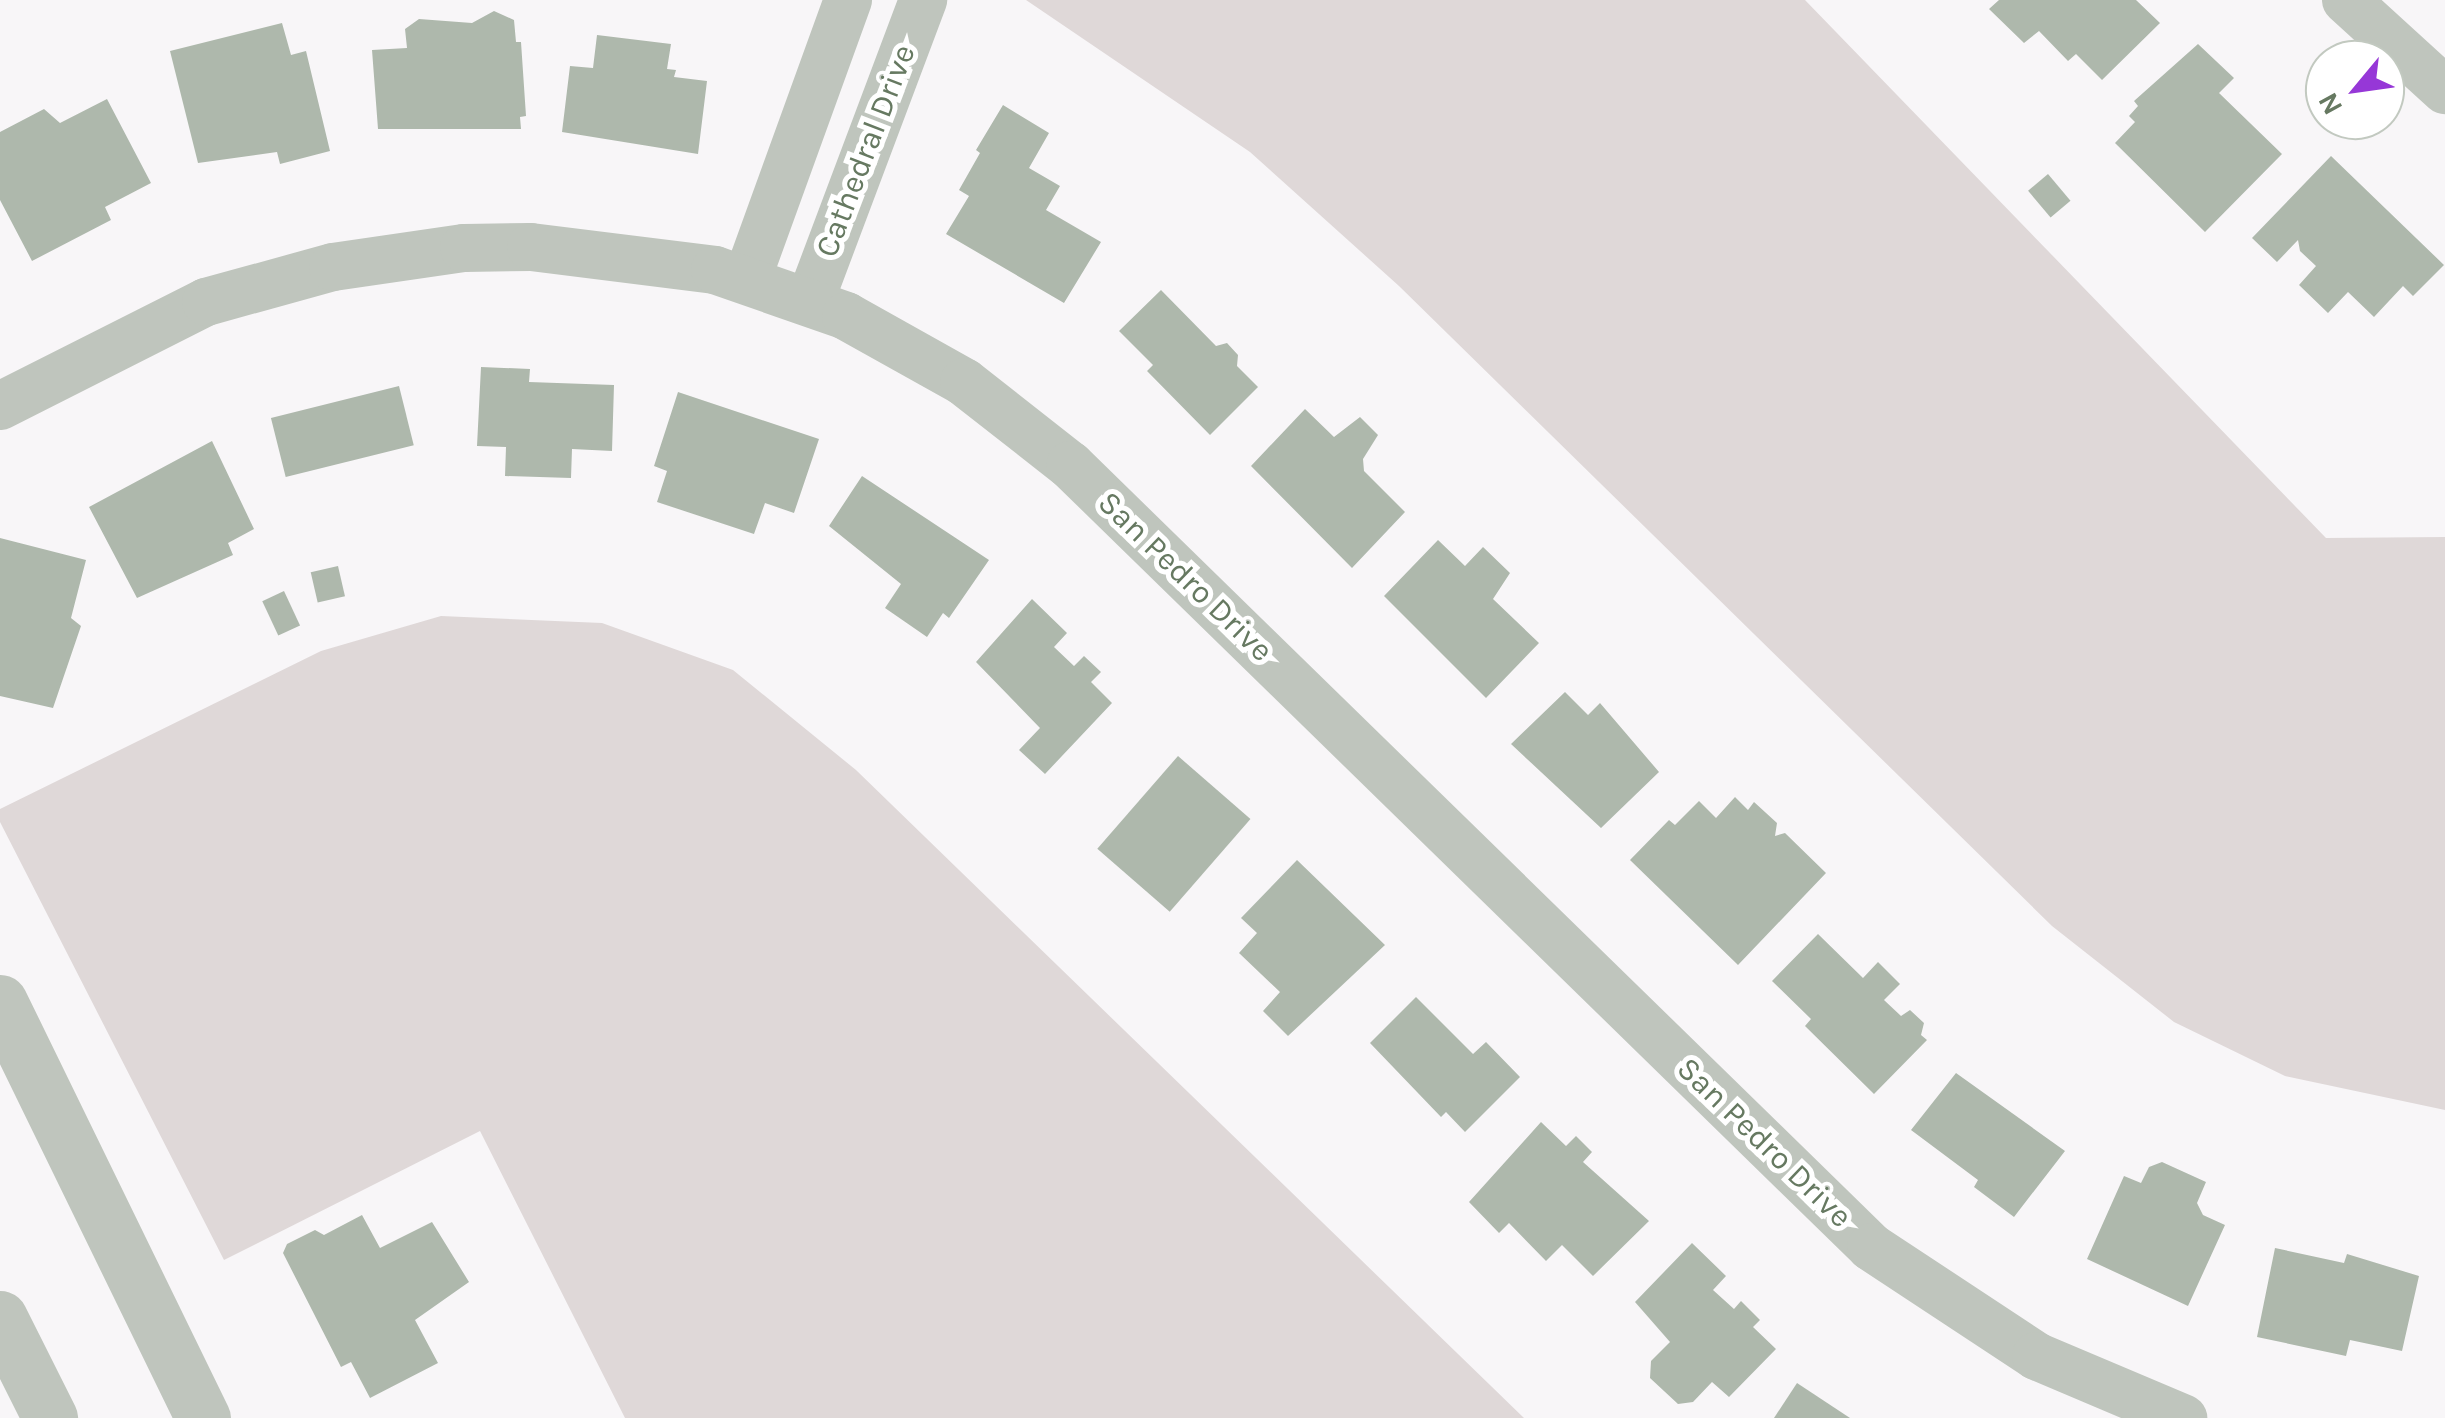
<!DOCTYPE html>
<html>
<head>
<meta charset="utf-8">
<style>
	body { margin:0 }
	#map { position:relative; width:2445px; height:1418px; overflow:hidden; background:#f8f6f8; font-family:Karla,sans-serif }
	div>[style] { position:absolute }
	.green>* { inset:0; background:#dfd8d8 }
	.building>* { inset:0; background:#aeb8ac; transform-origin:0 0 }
	.minor>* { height:48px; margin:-24px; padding:0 24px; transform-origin:24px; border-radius:24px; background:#bfc5bd }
	.tertiary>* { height:55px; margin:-27.5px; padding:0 27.5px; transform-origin:27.5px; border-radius:27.5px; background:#bfc5bd }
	span { translate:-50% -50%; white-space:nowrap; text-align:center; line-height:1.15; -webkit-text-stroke:10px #fff; paint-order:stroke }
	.street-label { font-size:32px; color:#667961 }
	.north { position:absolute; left:2305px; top:40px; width:100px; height:100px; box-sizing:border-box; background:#fff; border:2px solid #c2c9c0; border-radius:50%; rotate:241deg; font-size:28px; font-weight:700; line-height:40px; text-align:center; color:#667961 }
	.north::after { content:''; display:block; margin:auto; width:35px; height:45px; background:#9637d7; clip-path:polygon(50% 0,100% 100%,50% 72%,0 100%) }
</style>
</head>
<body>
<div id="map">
	<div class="green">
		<div style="clip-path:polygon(1026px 0,1805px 0,2326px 538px,2445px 537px,2445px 1110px,2285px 1076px,2174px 1022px,2052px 926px,1399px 286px,1250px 152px)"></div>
		<div style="clip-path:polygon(441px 616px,602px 623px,733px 670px,856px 770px,1524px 1418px,625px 1418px,480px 1131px,224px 1260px,0 822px,0 809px,321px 651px)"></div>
	</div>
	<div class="building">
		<div style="clip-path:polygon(1999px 0,2136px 0,2160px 23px,2102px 80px,2076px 54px,2068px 61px,2039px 31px,2024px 43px,1989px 9px)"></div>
		<div style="clip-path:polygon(494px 11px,514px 20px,516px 42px,521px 42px,526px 116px,520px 117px,521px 129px,378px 129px,372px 50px,407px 48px,405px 29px,419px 19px,472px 23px)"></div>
		<div style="clip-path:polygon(282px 23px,291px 55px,306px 51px,330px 151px,280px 164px,277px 152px,198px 163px,170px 51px)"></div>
		<div style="clip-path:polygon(597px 35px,671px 44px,667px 69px,676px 70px,674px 77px,707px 81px,698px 154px,562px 132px,570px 66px,593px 68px)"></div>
		<div style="clip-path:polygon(2198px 44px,2234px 78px,2219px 93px,2282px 154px,2205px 232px,2115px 143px,2135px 122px,2129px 116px,2138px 106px,2134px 101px)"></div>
		<div style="clip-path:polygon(107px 99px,151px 183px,105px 207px,111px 220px,32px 261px,0 200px,0 132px,44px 109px,60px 123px)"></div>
		<div style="clip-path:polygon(1003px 105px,1049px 133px,1029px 168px,1060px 186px,1046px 210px,1101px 242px,1064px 303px,946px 234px,969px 196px,959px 190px,980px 153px,976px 150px)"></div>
		<div style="clip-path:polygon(2331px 156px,2444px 265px,2413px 296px,2403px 286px,2374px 317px,2348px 292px,2328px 313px,2299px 285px,2316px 266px,2300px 251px,2298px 240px,2277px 262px,2252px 238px)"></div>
		<div style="left:2048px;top:174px;width:35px;height:26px;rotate:50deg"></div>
		<div style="clip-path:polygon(1161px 290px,1216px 346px,1227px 343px,1238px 355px,1237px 366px,1258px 387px,1210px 435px,1147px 371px,1153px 365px,1119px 331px)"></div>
		<div style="clip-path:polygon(481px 367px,530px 369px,529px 382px,614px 385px,612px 451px,572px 449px,571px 478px,505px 476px,506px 447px,477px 446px)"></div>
		<div style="left:399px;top:386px;width:61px;height:132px;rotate:76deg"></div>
		<div style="clip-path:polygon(678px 392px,819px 439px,794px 513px,765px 503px,754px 534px,657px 502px,667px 471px,654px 466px)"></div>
		<div style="clip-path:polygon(1305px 409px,1334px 437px,1360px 417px,1378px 435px,1363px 459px,1364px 471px,1405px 512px,1352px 568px,1251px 466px)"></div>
		<div style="clip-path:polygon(212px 441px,254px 529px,228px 543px,233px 555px,137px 598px,89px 507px)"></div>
		<div style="clip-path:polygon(862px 476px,989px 560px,949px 618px,943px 613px,927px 637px,885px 608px,901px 584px,829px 526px)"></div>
		<div style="clip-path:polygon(0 538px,86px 560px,71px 618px,81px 626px,53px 708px,0 696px)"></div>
		<div style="clip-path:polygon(1438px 540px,1465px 566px,1483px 547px,1510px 573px,1493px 599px,1539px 643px,1486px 698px,1384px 596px)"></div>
		<div style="left:338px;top:566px;width:31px;height:28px;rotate:77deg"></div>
		<div style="left:284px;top:591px;width:38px;height:24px;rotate:65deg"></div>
		<div style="clip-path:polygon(1032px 599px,1067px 633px,1054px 647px,1074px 666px,1084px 656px,1101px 672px,1091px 682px,1112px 703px,1045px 774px,1019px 750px,1040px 728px,976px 662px)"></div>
		<div style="clip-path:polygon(1565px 692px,1588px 715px,1600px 703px,1659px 772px,1601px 828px,1511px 744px)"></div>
		<div style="left:1178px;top:756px;width:96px;height:123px;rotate:41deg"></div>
		<div style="clip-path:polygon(1735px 797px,1748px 810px,1754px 802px,1777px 823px,1775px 836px,1785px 833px,1826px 873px,1738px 965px,1630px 860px,1669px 820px,1675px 825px,1699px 801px,1716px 818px)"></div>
		<div style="clip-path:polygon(1297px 860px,1385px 945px,1288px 1036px,1263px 1011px,1280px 992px,1239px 953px,1257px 933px,1241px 918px)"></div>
		<div style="clip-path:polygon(1818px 934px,1863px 978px,1878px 962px,1900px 984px,1884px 1000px,1901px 1016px,1910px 1010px,1924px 1023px,1921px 1035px,1927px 1040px,1874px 1094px,1805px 1026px,1811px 1019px,1772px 981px)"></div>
		<div style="clip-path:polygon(1416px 997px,1473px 1054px,1486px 1042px,1520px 1077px,1465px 1132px,1446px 1112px,1441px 1117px,1370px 1043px)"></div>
		<div style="clip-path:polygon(1956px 1073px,2065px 1151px,2014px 1217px,1974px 1187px,1978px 1180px,1911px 1130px)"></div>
		<div style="clip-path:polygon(1541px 1122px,1566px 1146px,1576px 1136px,1592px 1152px,1583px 1162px,1649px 1221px,1593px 1276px,1562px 1245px,1546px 1261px,1509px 1223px,1499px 1233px,1469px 1202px)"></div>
		<div style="clip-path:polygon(2162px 1162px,2206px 1182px,2197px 1203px,2203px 1215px,2225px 1225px,2188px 1306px,2087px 1259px,2124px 1176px,2141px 1183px,2149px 1167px)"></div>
		<div style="clip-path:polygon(362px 1215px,380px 1248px,432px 1222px,469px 1282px,415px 1320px,438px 1363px,370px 1398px,351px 1362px,341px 1367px,283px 1253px,287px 1244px,315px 1230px,324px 1235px)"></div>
		<div style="clip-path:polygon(1692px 1243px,1726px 1276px,1713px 1290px,1734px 1309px,1741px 1301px,1760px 1320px,1753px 1327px,1776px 1349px,1729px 1397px,1712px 1382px,1693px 1402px,1678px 1404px,1650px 1378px,1651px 1361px,1670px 1342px,1635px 1302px)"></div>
		<div style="clip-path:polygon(2275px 1248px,2344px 1263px,2347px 1254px,2419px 1276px,2402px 1351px,2350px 1340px,2346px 1356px,2257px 1337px)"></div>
		<div style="clip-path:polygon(1797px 1383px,1850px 1418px,1774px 1418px)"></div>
	</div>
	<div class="minor">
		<div style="left:2346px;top:0;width:134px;rotate:42.3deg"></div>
		<div style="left:747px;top:279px;width:297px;rotate:-70.1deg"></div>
		<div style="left:810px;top:301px;width:322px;rotate:-69.4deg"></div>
		<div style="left:0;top:406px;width:231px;rotate:-26.8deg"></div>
		<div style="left:206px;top:302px;width:132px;rotate:-15.4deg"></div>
		<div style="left:333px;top:267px;width:132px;rotate:-8.3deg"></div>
		<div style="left:464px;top:248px;width:67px;rotate:-0.9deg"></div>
		<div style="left:531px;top:247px;width:185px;rotate:7.1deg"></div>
		<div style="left:715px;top:270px;width:139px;rotate:19.3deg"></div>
		<div style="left:846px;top:316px;width:135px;rotate:29.2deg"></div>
		<div style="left:964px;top:382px;width:135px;rotate:38.1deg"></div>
		<div style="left:1070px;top:465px;width:1119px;rotate:44.31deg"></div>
		<div style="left:1871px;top:1247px;width:198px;rotate:33.4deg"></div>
		<div style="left:2036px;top:1356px;width:160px;rotate:22.9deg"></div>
	</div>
	<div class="tertiary">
		<div style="left:0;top:1002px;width:463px;rotate:64deg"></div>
		<div style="left:0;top:1318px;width:112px;rotate:63.4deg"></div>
	</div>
	<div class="street-label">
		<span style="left:866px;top:151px;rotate:-69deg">Cathedral Drive</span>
		<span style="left:1185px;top:577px;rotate:44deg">San Pedro Drive</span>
		<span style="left:1764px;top:1143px;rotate:44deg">San Pedro Drive</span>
	</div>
	<div class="north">N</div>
</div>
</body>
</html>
